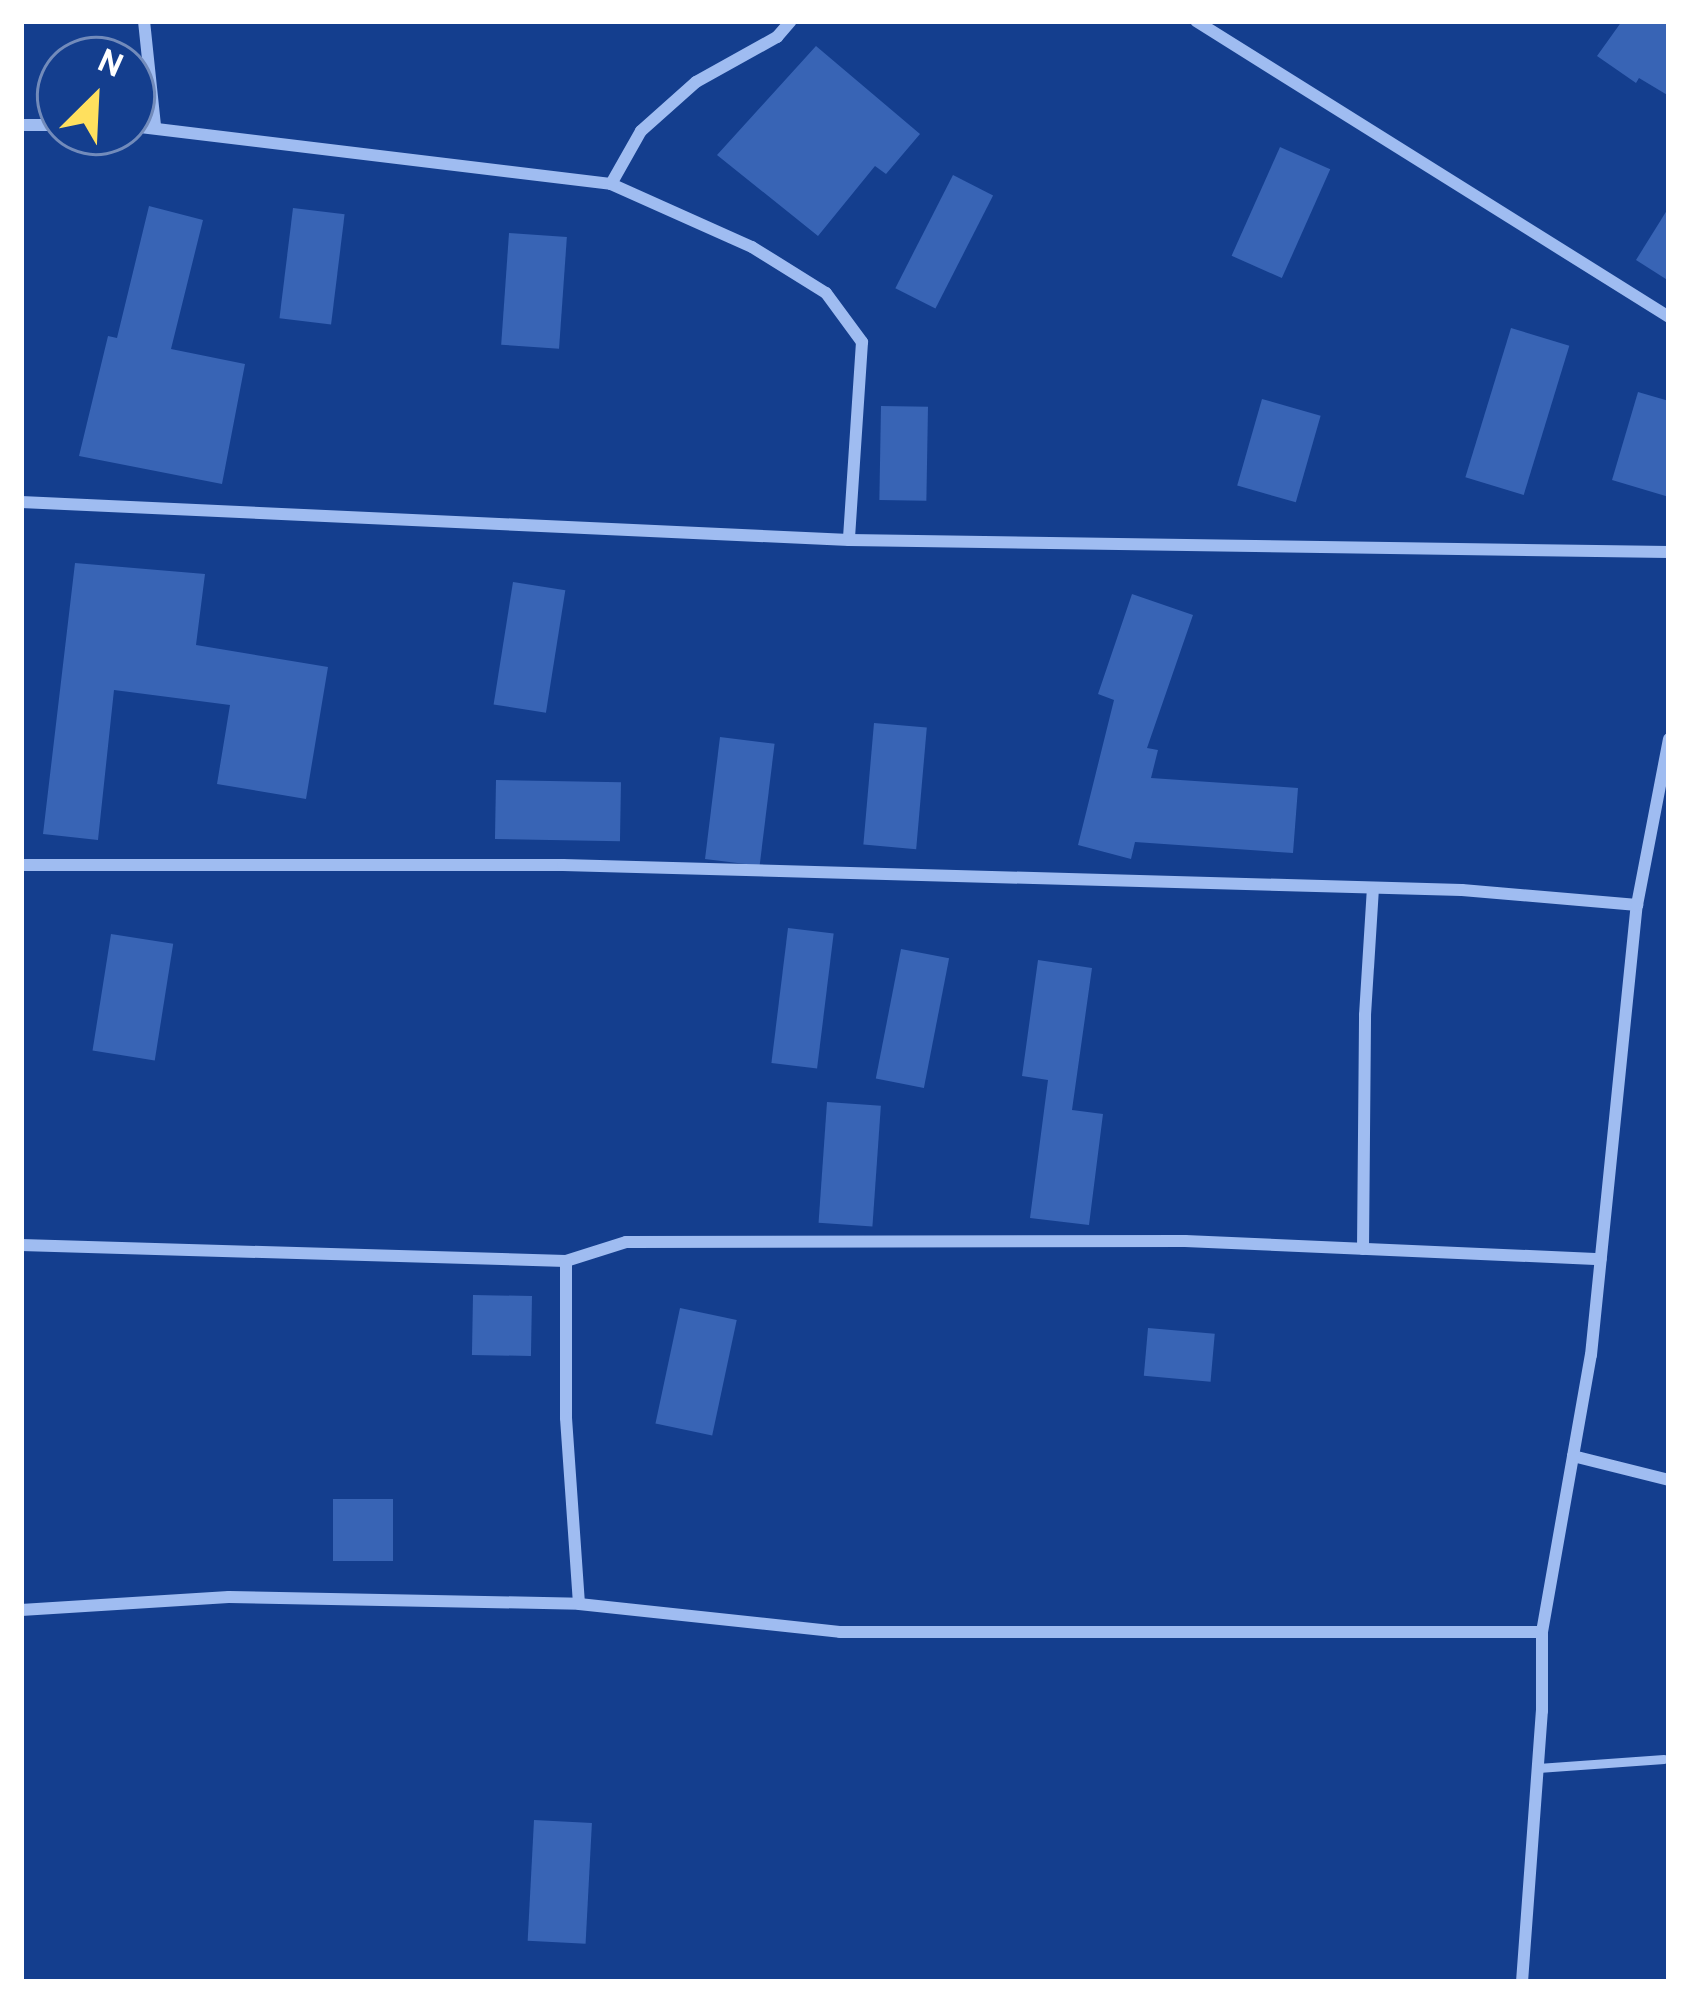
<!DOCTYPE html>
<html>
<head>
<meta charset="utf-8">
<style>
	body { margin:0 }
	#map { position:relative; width:1690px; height:2003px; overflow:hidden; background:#143e8e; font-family:Overpass,sans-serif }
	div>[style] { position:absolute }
	.building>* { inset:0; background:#3864b5; transform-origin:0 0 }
	.service>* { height:9px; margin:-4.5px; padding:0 4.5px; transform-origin:4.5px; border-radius:4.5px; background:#9fbcf1 }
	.minor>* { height:12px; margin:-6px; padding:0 6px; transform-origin:6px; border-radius:6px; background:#9fbcf1 }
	span { translate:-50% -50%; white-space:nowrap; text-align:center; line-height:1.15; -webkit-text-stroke:9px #143e8e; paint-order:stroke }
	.frame { position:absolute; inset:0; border:24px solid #fff; pointer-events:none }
	.north { position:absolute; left:36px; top:36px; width:120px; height:120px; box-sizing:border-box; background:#143e8e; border:3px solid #728bbb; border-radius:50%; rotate:24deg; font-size:33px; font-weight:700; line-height:48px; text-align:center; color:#fff }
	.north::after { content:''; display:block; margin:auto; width:42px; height:54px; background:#ffe05e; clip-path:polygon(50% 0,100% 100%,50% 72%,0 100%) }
</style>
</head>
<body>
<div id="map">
	<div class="building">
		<div style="clip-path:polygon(1622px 21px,1669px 21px,1669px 96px,1639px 78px,1636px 83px,1597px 56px)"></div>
		<div style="clip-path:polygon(816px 46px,920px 134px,886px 174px,875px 166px,818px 236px,717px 155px)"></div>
		<div style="left:1280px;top:147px;width:55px;height:119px;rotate:24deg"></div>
		<div style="left:953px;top:175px;width:45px;height:127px;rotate:27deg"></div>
		<div style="clip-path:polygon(149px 206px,203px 220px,171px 349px,245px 364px,222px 484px,79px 456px,108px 336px,117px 338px)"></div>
		<div style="clip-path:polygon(1669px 207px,1669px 281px,1636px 260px)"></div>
		<div style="left:293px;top:208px;width:52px;height:111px;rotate:7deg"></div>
		<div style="left:509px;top:233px;width:58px;height:112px;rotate:4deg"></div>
		<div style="left:1511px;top:328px;width:61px;height:156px;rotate:17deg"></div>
		<div style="clip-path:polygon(1638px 392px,1669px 401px,1669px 497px,1612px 480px)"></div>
		<div style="left:1262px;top:399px;width:61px;height:90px;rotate:16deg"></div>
		<div style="left:881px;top:406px;width:47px;height:94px;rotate:1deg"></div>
		<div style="clip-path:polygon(75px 563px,205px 574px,196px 645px,328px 667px,306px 799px,217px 784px,230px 705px,114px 690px,98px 840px,43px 834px)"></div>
		<div style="left:513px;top:582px;width:53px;height:124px;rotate:9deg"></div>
		<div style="clip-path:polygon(1132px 594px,1193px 615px,1147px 748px,1158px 750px,1151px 778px,1298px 788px,1293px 853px,1135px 842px,1131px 859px,1078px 845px,1114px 700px,1098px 694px)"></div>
		<div style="left:874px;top:723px;width:53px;height:122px;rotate:5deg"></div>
		<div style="left:720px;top:737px;width:55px;height:123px;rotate:7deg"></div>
		<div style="left:496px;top:780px;width:125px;height:59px;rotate:1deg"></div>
		<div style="left:788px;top:928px;width:46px;height:136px;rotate:7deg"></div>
		<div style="left:111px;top:934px;width:63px;height:118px;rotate:9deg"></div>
		<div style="left:901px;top:949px;width:49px;height:132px;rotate:11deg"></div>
		<div style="clip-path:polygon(1038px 960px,1092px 968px,1072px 1110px,1103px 1114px,1089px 1225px,1030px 1218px,1048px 1080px,1022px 1076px)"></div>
		<div style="left:827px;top:1102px;width:54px;height:121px;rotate:4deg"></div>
		<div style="left:473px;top:1295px;width:59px;height:60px;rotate:1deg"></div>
		<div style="left:680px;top:1308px;width:58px;height:118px;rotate:12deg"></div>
		<div style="left:1148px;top:1328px;width:67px;height:48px;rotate:5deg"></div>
		<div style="left:333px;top:1499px;width:60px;height:62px"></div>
		<div style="left:534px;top:1820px;width:58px;height:121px;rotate:3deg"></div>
	</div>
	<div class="service">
		<div style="left:1538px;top:1768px;width:126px;rotate:-4.1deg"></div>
	</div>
	<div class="minor">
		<div style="left:144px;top:21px;width:106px;rotate:84deg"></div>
		<div style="left:1196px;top:21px;width:558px;rotate:32.04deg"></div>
		<div style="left:21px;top:125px;width:39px"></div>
		<div style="left:132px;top:126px;width:482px;rotate:6.9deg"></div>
		<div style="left:611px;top:184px;width:154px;rotate:24.1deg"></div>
		<div style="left:752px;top:247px;width:87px;rotate:31.9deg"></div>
		<div style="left:826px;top:293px;width:61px;rotate:53.7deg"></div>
		<div style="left:862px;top:342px;width:198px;rotate:93.8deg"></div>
		<div style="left:611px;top:184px;width:61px;rotate:-60.5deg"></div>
		<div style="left:641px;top:131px;width:74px;rotate:-41.7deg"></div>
		<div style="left:696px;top:82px;width:93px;rotate:-29.1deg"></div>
		<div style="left:777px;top:37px;width:21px;rotate:-49deg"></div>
		<div style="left:21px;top:502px;width:829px;rotate:2.63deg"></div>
		<div style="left:849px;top:540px;width:820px;rotate:0.84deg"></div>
		<div style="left:21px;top:865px;width:542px"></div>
		<div style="left:563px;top:865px;width:899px;rotate:1.59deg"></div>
		<div style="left:1462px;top:890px;width:176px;rotate:4.9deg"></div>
		<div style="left:21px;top:1245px;width:545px;rotate:1.68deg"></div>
		<div style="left:566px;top:1261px;width:63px;rotate:-17.6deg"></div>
		<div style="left:626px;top:1242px;width:559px;rotate:-0.1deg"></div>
		<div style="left:1185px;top:1241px;width:416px;rotate:2.5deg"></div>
		<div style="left:1363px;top:1249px;width:234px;rotate:-89.5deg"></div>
		<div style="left:1365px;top:1015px;width:127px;rotate:-86.4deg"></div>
		<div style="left:566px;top:1261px;width:157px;rotate:90deg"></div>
		<div style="left:566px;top:1418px;width:186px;rotate:86deg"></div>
		<div style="left:1573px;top:1456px;width:99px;rotate:14deg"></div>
		<div style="left:21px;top:1610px;width:208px;rotate:-3.6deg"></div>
		<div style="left:229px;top:1597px;width:350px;rotate:1.1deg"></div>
		<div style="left:579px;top:1604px;width:262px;rotate:6.1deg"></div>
		<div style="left:840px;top:1632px;width:702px"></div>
		<div style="left:1522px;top:1982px;width:272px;rotate:-85.8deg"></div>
		<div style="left:1542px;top:1711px;width:79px;rotate:-90deg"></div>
		<div style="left:1542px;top:1632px;width:281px;rotate:-80deg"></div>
		<div style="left:1591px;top:1355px;width:452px;rotate:-84.2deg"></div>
		<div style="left:1637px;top:905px;width:169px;rotate:-79.1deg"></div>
	</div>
	<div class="frame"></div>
	<div class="north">N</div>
</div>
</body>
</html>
